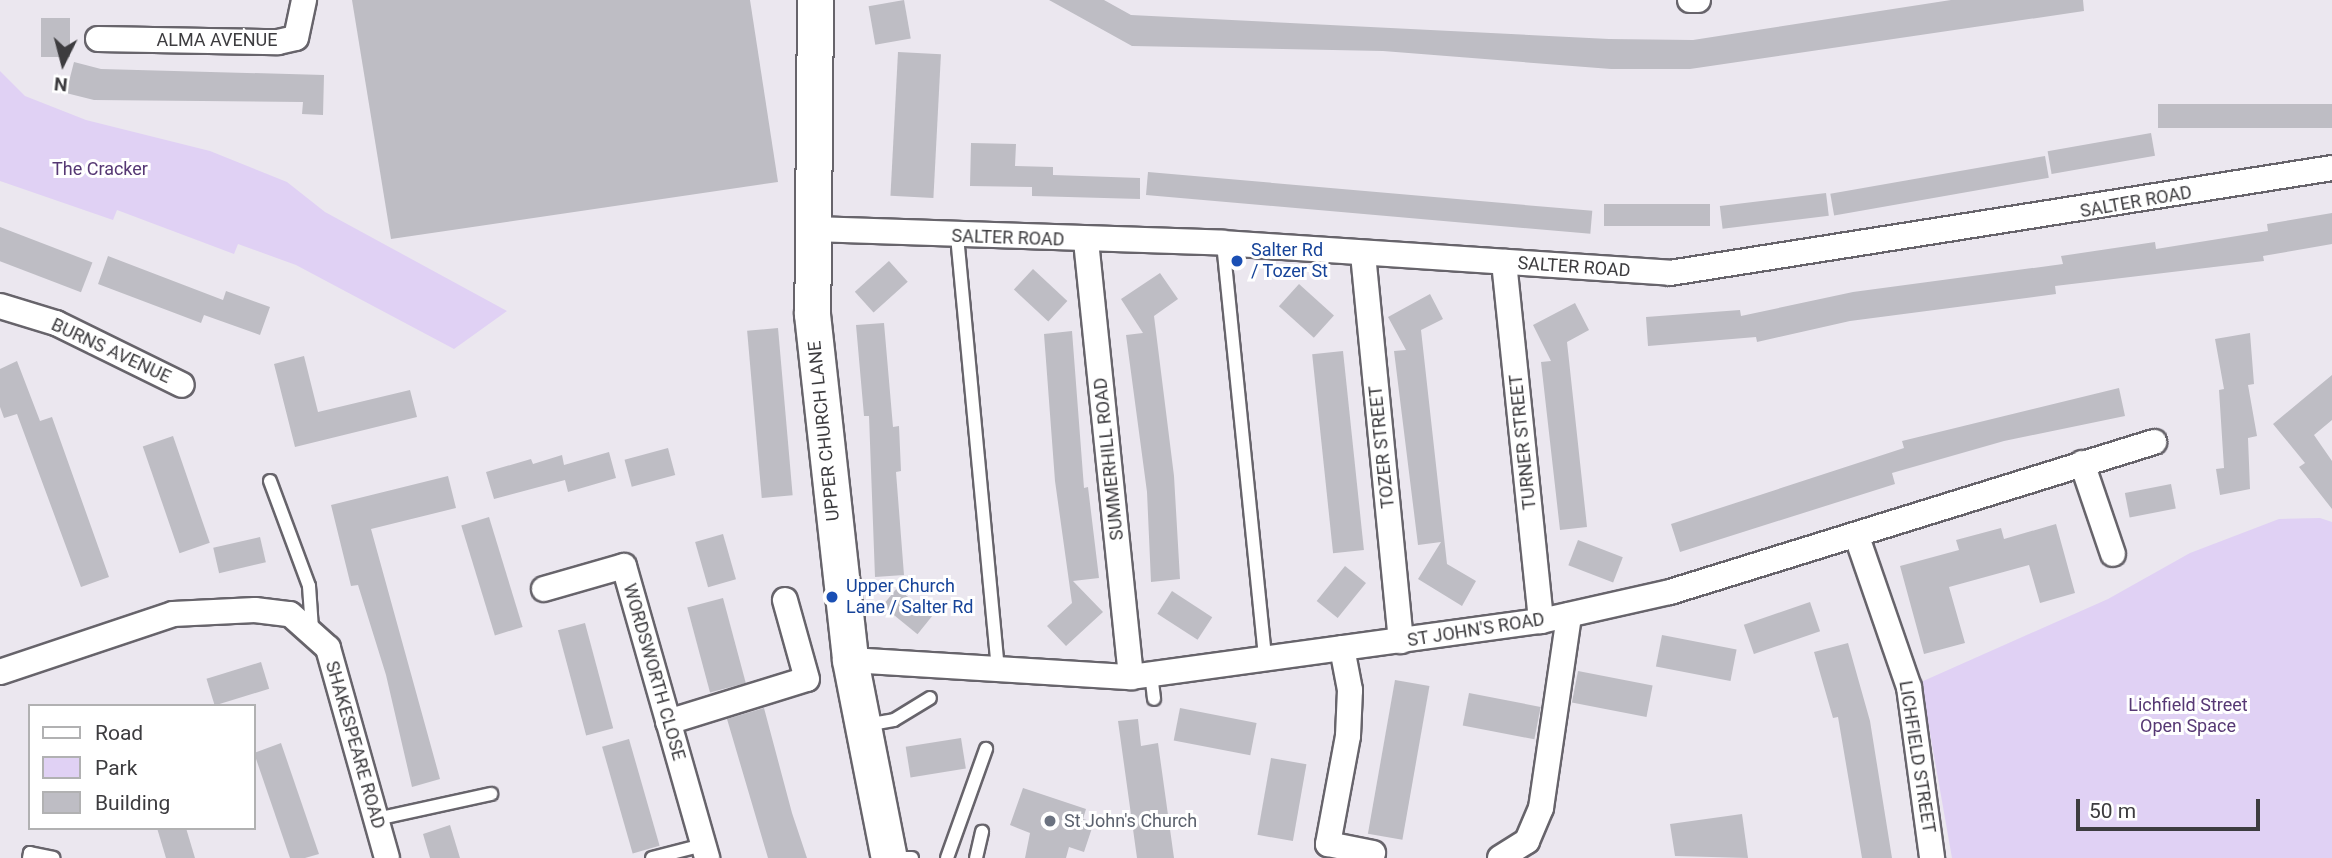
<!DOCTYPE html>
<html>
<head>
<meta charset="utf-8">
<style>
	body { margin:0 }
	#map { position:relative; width:2332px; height:858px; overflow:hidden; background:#ebe7ef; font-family:Roboto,sans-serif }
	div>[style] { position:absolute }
	.green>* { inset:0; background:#e0d1f4 }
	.building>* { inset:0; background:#bebdc4; transform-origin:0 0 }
	.roads { filter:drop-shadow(2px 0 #67646b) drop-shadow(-2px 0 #67646b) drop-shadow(0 2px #67646b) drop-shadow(0 -2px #67646b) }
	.service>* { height:12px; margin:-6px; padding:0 6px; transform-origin:6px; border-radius:6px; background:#fff }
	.minor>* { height:24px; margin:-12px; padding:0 12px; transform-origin:12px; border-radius:12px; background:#fff }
	.secondary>* { height:35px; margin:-17.5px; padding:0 17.5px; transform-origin:17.5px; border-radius:17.5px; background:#fff }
	.dots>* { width:19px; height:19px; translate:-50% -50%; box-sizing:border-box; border:4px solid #fff; border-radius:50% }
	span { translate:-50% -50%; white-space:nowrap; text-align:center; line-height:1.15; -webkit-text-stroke:6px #fff; paint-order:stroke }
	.street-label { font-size:18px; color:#3d3c3f }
	.park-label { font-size:18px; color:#563874 }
	.transit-label { font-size:18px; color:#164399 }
	.left { translate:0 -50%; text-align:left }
	.worship-label { font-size:18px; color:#5b616d }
	.legend { position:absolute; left:28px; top:704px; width:228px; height:126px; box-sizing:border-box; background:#fff; border:2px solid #b1b1b2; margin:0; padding:9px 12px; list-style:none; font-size:21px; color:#3d3c3f }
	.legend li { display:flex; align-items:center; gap:14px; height:35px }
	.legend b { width:35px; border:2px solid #b1b1b2 }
	.north { position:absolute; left:28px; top:28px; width:70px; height:70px; -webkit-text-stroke:5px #fff; paint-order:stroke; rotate:186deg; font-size:19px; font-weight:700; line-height:28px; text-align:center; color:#3d3c3f }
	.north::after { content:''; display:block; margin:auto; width:24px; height:32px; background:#3d3c3f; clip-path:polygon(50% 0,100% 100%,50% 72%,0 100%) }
	.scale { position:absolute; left:2076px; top:799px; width:184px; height:32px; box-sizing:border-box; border:4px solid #3d3c3f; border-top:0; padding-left:9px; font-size:21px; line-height:24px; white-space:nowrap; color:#3d3c3f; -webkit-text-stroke:5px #fff; paint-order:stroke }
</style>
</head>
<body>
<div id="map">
	<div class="green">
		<div style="clip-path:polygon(0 71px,25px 96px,86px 120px,210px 151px,287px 182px,325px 212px,507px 311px,454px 349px,296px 265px,238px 244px,234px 254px,117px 210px,113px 220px,0 181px)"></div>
		<div style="clip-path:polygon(2320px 518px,2332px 522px,2332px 858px,1952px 858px,1921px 682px,2108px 599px,2190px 553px,2279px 519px)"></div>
	</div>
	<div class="building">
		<div style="clip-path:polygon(352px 0,750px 0,778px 182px,391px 239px)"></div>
		<div style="left:904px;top:0;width:39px;height:36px;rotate:80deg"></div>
		<div style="clip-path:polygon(1049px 0,1104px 0,1131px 15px,1609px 39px,1693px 40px,1951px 0,2083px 0,2084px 11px,1690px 69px,1611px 69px,1383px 51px,1132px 46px)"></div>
		<div style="left:41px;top:18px;width:29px;height:39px"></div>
		<div style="left:898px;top:52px;width:43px;height:144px;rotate:3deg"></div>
		<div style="clip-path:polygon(74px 62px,101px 69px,324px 75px,323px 115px,302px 114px,303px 102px,94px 100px,66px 93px)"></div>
		<div style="left:2332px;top:104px;width:24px;height:174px;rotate:90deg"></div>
		<div style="left:2151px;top:133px;width:23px;height:105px;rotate:80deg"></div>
		<div style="clip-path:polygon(971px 143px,1016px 144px,1015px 166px,1053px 167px,1053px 175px,1140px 178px,1140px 199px,1032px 196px,1032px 187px,970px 186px)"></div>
		<div style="left:2045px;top:156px;width:22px;height:218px;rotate:80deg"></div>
		<div style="left:1148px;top:172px;width:446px;height:23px;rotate:5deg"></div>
		<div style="left:1826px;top:193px;width:23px;height:107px;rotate:83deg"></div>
		<div style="left:1604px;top:204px;width:106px;height:22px"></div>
		<div style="clip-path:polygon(2332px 213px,2332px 244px,2263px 256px,2264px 261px,2055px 286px,2056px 294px,1850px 321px,1757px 342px,1756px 337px,1648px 346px,1646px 317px,1740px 310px,1741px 316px,1853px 292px,2063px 264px,2061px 256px,2155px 242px,2156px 249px,2268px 231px,2267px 224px)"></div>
		<div style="left:0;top:227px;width:99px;height:32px;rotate:21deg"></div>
		<div style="clip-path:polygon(108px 256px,223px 300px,226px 291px,270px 307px,260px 335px,204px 315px,201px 323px,98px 284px)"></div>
		<div style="left:889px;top:261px;width:28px;height:46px;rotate:48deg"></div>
		<div style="left:1033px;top:269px;width:47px;height:28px;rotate:43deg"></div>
		<div style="clip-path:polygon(1160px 273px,1178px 299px,1154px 316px,1174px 476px,1180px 579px,1151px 582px,1147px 492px,1126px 335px,1143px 333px,1121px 299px)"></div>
		<div style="left:1299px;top:284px;width:47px;height:30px;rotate:42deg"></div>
		<div style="clip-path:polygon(1430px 294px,1443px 319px,1421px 330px,1447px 564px,1476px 581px,1462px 606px,1418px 579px,1441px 542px,1418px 545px,1394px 351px,1406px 350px,1388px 317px)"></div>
		<div style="clip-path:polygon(1575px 303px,1589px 330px,1567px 342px,1587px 527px,1560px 530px,1541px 362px,1551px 361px,1533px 325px)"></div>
		<div style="clip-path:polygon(884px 323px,893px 427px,899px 426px,901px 471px,896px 472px,904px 575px,875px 577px,869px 416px,864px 416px,856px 325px)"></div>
		<div style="left:778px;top:328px;width:168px;height:31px;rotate:85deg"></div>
		<div style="clip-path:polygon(1072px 331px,1084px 488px,1088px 487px,1099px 578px,1073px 581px,1103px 612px,1066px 646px,1047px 626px,1072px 603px,1055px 481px,1044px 334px)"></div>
		<div style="clip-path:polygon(2250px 333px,2254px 384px,2248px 385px,2257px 436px,2248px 438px,2250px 489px,2220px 495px,2216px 469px,2224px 468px,2219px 390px,2224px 389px,2215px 339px)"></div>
		<div style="left:1343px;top:351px;width:200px;height:31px;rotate:84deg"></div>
		<div style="clip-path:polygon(304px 356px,318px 412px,410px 390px,417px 417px,295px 447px,274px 364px)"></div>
		<div style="clip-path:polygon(17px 361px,40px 421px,52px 417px,109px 577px,81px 587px,17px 414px,4px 418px,0 407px,0 369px)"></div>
		<div style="clip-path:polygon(2332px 375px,2332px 420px,2314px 435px,2332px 461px,2332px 509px,2299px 467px,2305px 463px,2273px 424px)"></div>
		<div style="clip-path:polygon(2119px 388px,2125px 416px,2004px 441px,1892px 473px,1895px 484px,1680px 552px,1671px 524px,1904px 448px,1902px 441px)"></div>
		<div style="left:173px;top:436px;width:113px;height:32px;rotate:71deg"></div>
		<div style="left:668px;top:448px;width:28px;height:45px;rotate:75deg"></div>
		<div style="clip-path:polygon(609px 452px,616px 478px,568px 492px,565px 480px,494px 499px,486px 472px,531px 459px,533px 464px,562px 455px,564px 465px)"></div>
		<div style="clip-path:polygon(448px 476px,456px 508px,371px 529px,440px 779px,412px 787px,386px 675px,358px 585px,351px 586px,331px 505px)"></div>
		<div style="left:2171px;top:484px;width:25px;height:47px;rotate:79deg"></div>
		<div style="left:489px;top:517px;width:115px;height:29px;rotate:73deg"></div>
		<div style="clip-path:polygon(2056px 524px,2075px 593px,2040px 603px,2029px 565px,1949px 587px,1965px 643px,1924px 654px,1900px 566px,1959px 550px,1956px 540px,2001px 528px,2004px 539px)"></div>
		<div style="left:723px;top:534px;width:47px;height:29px;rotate:74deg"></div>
		<div style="left:260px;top:537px;width:26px;height:48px;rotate:77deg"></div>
		<div style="left:1578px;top:540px;width:48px;height:27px;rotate:21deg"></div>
		<div style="left:1345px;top:566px;width:27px;height:45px;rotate:39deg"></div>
		<div style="left:897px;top:588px;width:45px;height:23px;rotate:39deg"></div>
		<div style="left:1172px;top:591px;width:48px;height:27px;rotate:33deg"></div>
		<div style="left:723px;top:598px;width:88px;height:37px;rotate:75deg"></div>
		<div style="left:1810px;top:602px;width:31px;height:70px;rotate:71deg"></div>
		<div style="left:585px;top:623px;width:109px;height:28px;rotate:75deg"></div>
		<div style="left:1662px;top:635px;width:76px;height:32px;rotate:11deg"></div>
		<div style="clip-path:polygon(1848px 643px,1870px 721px,1892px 858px,1862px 858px,1838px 717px,1833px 718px,1814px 652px)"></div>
		<div style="left:261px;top:662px;width:28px;height:57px;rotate:73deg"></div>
		<div style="left:1578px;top:671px;width:76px;height:32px;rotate:11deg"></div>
		<div style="left:1395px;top:680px;width:35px;height:156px;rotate:10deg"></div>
		<div style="left:1469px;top:693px;width:73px;height:33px;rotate:11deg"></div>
		<div style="clip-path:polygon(764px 708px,792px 813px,807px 858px,768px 858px,727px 719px)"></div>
		<div style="left:1180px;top:708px;width:78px;height:33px;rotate:11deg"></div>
		<div style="clip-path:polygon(1138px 719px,1141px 746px,1158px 743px,1174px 858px,1137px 858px,1118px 721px)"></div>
		<div style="left:961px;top:738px;width:31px;height:56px;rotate:81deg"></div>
		<div style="left:629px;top:739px;width:111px;height:28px;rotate:74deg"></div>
		<div style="clip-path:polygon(281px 743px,319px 854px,305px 858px,290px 858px,254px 753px)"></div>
		<div style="left:1271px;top:758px;width:36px;height:78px;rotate:10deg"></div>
		<div style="clip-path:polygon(1023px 788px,1086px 809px,1083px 819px,1094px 822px,1084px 852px,1069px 847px,1066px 858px,1025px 858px,1030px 833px,1010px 825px)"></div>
		<div style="clip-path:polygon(1742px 814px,1748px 858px,1675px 856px,1670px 824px)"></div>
		<div style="clip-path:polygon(450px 825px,460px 858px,430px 858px,423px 834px)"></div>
		<div style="clip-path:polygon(157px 828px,186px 828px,195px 858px,166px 858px)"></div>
	</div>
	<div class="roads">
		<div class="service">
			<div style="left:957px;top:236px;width:437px;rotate:84.6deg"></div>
			<div style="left:1223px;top:243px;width:419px;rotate:84.2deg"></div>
			<div style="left:270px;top:481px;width:112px;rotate:69.6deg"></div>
			<div style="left:309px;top:586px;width:43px;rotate:86deg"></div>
			<div style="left:1151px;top:674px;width:25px;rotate:83deg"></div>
			<div style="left:866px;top:725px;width:28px;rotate:-10deg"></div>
			<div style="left:894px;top:720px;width:42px;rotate:-31.4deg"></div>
			<div style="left:376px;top:819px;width:118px;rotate:-12.3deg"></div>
			<div style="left:29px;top:858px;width:5px;rotate:-79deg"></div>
			<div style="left:30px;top:853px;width:24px;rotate:12deg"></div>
			<div style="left:652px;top:858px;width:53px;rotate:-14.3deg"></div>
			<div style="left:899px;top:858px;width:13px"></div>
			<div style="left:947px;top:858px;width:116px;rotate:-70.3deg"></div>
			<div style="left:976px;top:858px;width:27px;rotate:-77deg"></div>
		</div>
		<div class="minor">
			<div style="left:1690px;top:0;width:8px"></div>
			<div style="left:98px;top:39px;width:180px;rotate:1deg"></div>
			<div style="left:278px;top:42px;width:18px;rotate:-13deg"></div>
			<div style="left:296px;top:38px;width:39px;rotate:-78deg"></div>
			<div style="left:810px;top:229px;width:413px;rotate:1.9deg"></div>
			<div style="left:1223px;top:243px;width:448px;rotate:3.8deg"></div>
			<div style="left:1670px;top:273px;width:670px;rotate:-9.01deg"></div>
			<div style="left:1086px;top:241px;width:438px;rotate:84.1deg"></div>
			<div style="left:1363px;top:254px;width:389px;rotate:84.4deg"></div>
			<div style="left:1504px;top:262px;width:361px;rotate:84.1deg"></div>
			<div style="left:0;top:306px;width:59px;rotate:16.9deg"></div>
			<div style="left:56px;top:323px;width:140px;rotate:26.2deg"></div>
			<div style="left:2082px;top:463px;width:96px;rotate:71.2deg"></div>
			<div style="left:1857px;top:537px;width:159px;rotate:70.9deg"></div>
			<div style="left:1909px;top:687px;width:173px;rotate:82.3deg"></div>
			<div style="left:544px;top:589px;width:83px;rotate:-16deg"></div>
			<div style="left:624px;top:566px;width:304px;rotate:74.1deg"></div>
			<div style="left:1342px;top:648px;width:43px;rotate:79.2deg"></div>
			<div style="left:1350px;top:690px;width:46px;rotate:92.5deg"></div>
			<div style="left:1348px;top:736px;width:110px;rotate:100.5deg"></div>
			<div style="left:1328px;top:844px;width:46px;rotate:11.3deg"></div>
			<div style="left:850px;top:660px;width:282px;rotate:3.5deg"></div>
			<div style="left:1131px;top:677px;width:414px;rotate:-7.8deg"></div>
			<div style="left:1541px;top:621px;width:132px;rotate:-12.7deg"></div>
			<div style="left:1670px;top:592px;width:507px;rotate:-17.22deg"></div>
			<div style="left:0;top:672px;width:182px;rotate:-18.5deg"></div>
			<div style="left:173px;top:614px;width:82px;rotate:-2.8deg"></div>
			<div style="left:255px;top:610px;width:35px;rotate:7deg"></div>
			<div style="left:290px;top:614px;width:51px;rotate:41.8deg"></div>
			<div style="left:328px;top:648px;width:218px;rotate:74.3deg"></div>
			<div style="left:668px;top:722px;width:145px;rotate:-17.2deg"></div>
			<div style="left:807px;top:679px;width:82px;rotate:-105.6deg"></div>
			<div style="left:1500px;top:858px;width:32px;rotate:-32deg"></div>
			<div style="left:1527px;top:841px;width:36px;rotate:-67deg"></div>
			<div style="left:1541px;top:808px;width:195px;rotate:-81.7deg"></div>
		</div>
		<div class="secondary">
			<div style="left:815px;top:0;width:314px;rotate:90.5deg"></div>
			<div style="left:812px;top:314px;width:348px;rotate:83.7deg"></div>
			<div style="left:850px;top:660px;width:202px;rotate:78.9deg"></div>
		</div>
	</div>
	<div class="dots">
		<div style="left:1237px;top:261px;background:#1a4fb4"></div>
		<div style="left:832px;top:597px;background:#1a4fb4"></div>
		<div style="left:1050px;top:821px;background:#6b7280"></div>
	</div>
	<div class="street-label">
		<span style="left:217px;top:40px">ALMA AVENUE</span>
		<span style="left:2136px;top:202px;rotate:-10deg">SALTER ROAD</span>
		<span style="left:1008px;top:238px;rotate:2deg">SALTER ROAD</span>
		<span style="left:1574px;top:267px;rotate:4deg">SALTER ROAD</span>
		<span style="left:111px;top:351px;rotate:25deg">BURNS AVENUE</span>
		<span style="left:824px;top:431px;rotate:-96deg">UPPER CHURCH LANE</span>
		<span style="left:1523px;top:442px;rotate:-96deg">TURNER STREET</span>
		<span style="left:1382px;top:447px;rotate:-96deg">TOZER STREET</span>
		<span style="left:1109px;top:459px;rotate:-96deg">SUMMERHILL ROAD</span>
		<span style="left:1476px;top:630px;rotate:-9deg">ST JOHN'S ROAD</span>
		<span style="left:654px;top:672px;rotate:74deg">WORDSWORTH CLOSE</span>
		<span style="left:355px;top:745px;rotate:74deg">SHAKESPEARE ROAD</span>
		<span style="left:1917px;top:757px;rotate:81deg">LICHFIELD STREET</span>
	</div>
	<div class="park-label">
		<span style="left:100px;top:169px">The Cracker</span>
		<span style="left:2188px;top:716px">Lichfield Street<br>Open Space</span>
	</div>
	<div class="transit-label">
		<span class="left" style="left:1251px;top:261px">Salter Rd<br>/ Tozer St</span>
		<span class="left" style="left:846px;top:597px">Upper Church<br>Lane / Salter Rd</span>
	</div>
	<div class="worship-label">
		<span class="left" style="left:1064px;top:821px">St John's Church</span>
	</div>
	<ul class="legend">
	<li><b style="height:9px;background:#fff"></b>Road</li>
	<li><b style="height:19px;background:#e0d1f4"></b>Park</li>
	<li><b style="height:19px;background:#bebdc4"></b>Building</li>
	</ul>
	<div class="north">N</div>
	<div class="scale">50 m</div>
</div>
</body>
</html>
